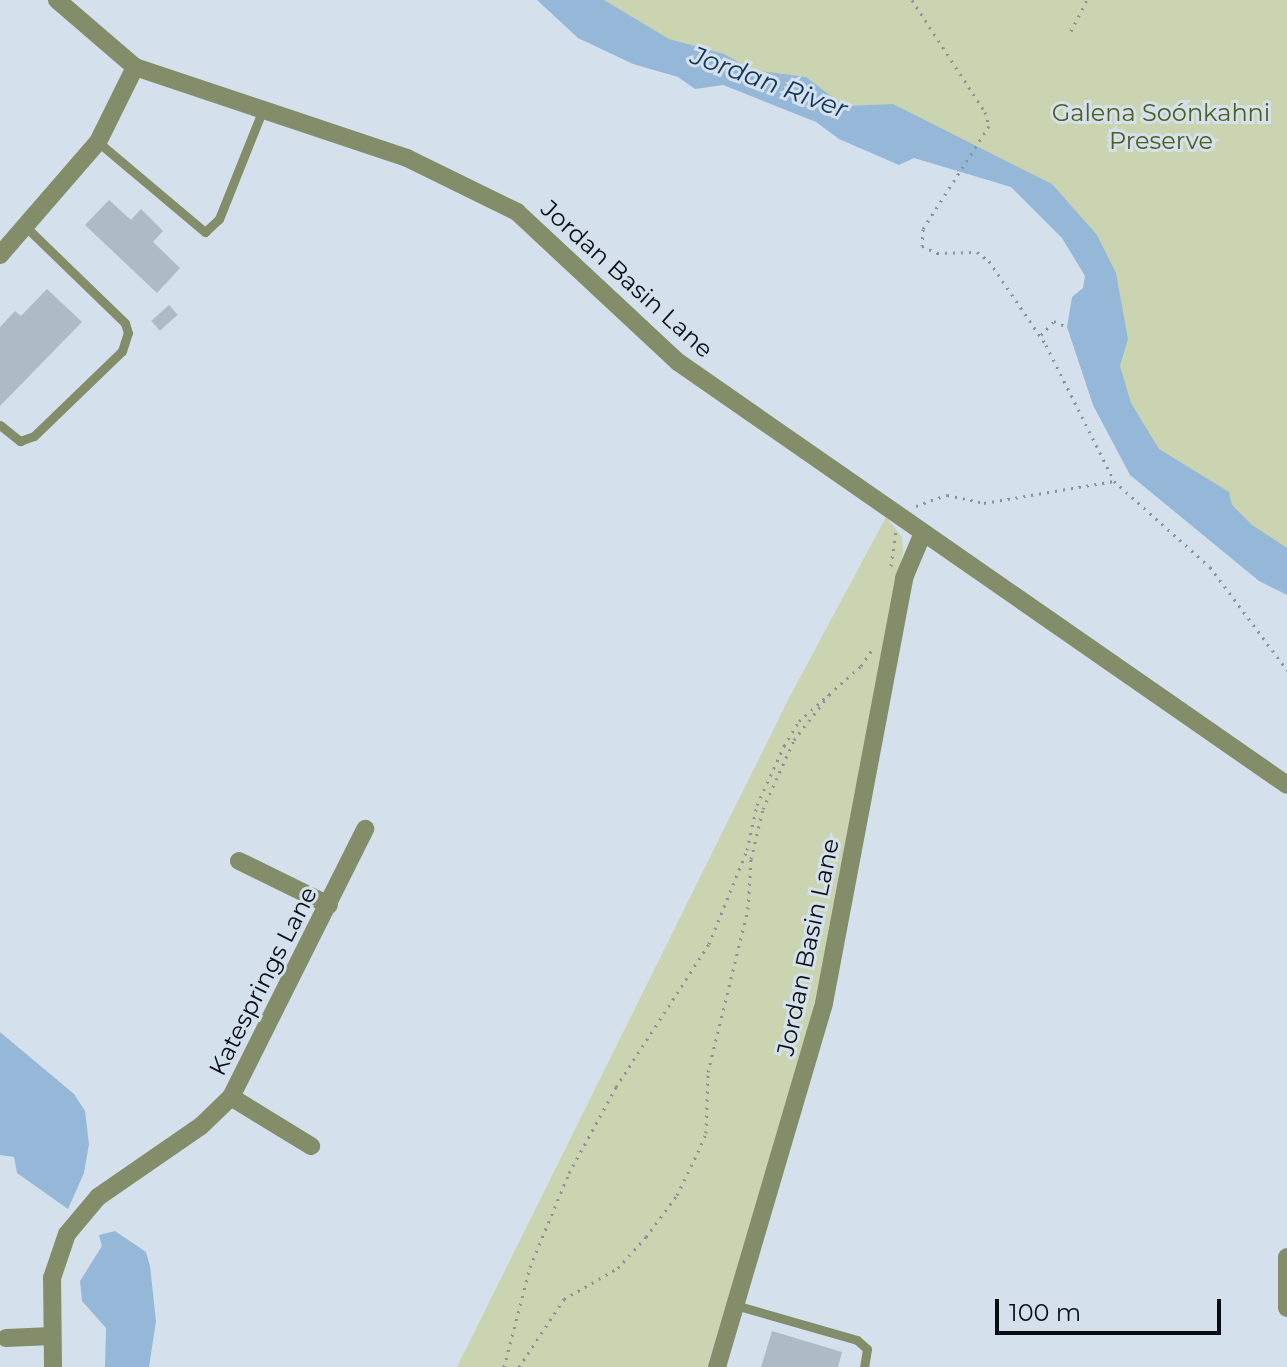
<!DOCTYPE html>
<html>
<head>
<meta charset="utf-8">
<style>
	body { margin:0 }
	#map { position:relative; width:1287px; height:1367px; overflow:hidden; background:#d4e1ed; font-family:Montserrat,sans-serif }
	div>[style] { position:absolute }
	.green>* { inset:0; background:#cad4b1 }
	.water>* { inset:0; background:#96b8d8 }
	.building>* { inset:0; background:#aebac5; transform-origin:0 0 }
	.path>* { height:3px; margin-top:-1.5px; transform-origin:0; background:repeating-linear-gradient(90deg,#88929b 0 2px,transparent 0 8px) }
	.service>* { height:9px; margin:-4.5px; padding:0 4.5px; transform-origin:4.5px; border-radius:4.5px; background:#838d69 }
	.minor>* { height:18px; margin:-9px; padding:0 9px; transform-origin:9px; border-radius:9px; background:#838d69 }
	span { translate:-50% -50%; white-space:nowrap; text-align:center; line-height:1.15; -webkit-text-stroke:6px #d4e1ed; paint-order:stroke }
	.park-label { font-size:24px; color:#4f5d1d }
	.street-label { font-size:24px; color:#0a0e12 }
	.water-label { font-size:26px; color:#0f3656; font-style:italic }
	.scale { position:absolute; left:995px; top:1299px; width:226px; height:36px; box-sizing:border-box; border:4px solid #0a0e12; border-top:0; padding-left:10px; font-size:24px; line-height:28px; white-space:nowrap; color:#0a0e12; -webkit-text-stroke:6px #d4e1ed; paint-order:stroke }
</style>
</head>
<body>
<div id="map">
	<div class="green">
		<div style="clip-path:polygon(580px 0,1287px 0,1287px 560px,1161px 467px,1110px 366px,1073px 220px,946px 145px,716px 61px)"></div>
		<div style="clip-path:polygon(886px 517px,902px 537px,903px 552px,824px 961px,798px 1072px,707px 1367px,457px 1367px,788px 700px)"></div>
	</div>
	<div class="water">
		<div style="clip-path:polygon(537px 0,604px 0,669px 39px,724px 54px,753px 70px,806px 77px,844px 106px,893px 104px,1052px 184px,1097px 235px,1116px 273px,1128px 339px,1120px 366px,1131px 403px,1159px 449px,1229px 492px,1232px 505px,1252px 525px,1287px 548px,1287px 595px,1259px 581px,1130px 475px,1093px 405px,1067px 327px,1072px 297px,1083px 288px,1085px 276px,1062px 238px,1011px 187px,914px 158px,899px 165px,839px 139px,816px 122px,723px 85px,695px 89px,678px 77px,633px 64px,578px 38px)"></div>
		<div style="clip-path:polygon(0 1032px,74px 1094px,85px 1111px,89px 1144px,84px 1173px,68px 1209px,17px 1173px,14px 1157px,0 1155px)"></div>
		<div style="clip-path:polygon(115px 1231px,146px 1252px,150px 1266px,156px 1321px,149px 1367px,105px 1367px,106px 1328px,82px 1301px,80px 1281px,102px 1246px,99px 1235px)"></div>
	</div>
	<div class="building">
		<div style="clip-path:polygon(109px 200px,131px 220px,141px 209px,163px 231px,153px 242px,180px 268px,157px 293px,85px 225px)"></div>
		<div style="clip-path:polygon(47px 289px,82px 322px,0 406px,0 327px,15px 311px,21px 316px)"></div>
		<div style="left:169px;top:305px;width:13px;height:24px;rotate:48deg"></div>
		<div style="clip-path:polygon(772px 1331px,842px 1352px,838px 1367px,761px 1367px)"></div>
	</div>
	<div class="path">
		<div style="left:912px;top:0;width:134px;rotate:56.9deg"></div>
		<div style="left:985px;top:112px;width:15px;rotate:74deg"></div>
		<div style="left:989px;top:126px;width:122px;rotate:122.7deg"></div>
		<div style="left:923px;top:229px;width:17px;rotate:93deg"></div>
		<div style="left:922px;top:246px;width:17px;rotate:25deg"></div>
		<div style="left:937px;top:253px;width:40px;rotate:-1.4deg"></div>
		<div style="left:977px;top:252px;width:15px;rotate:37deg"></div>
		<div style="left:989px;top:261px;width:102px;rotate:55.8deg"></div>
		<div style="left:1046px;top:345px;width:152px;rotate:63.4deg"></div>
		<div style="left:1114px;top:481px;width:129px;rotate:41.9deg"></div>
		<div style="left:1210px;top:567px;width:129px;rotate:53.2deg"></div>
		<div style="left:1071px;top:31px;width:35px;rotate:-63deg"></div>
		<div style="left:1041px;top:335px;width:19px;rotate:-47deg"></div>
		<div style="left:1054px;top:321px;width:14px;rotate:25deg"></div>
		<div style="left:916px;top:506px;width:33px;rotate:-20deg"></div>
		<div style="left:947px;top:495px;width:38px;rotate:12deg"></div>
		<div style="left:984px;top:503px;width:132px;rotate:-9.6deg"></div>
		<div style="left:891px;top:566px;width:36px;rotate:-82deg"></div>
		<div style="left:504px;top:1367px;width:103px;rotate:-75.4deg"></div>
		<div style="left:530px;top:1267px;width:102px;rotate:-67.5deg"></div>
		<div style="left:569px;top:1173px;width:98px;rotate:-61.3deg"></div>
		<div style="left:616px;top:1087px;width:171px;rotate:-57deg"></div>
		<div style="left:709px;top:944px;width:101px;rotate:-68deg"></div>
		<div style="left:747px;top:850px;width:46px;rotate:-77.5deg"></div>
		<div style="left:757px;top:805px;width:65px;rotate:-65.4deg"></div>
		<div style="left:784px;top:746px;width:29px;rotate:-59deg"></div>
		<div style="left:799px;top:721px;width:83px;rotate:-41.6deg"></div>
		<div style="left:861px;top:666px;width:22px;rotate:-56deg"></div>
		<div style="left:519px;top:1367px;width:82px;rotate:-56.5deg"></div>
		<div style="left:564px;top:1299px;width:62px;rotate:-29.9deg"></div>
		<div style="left:618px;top:1268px;width:42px;rotate:-47.9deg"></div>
		<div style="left:646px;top:1237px;width:52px;rotate:-53.6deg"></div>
		<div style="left:677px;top:1195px;width:48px;rotate:-64deg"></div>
		<div style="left:698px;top:1152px;width:21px;rotate:-67deg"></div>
		<div style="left:706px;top:1133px;width:61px;rotate:-88.1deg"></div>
		<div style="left:708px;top:1072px;width:168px;rotate:-76.2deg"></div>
		<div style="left:748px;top:909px;width:50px;rotate:-86.6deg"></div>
		<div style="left:751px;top:859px;width:51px;rotate:-76.5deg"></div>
		<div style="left:763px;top:809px;width:76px;rotate:-65.8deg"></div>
		<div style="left:794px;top:740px;width:62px;rotate:-52.2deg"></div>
	</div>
	<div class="service">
		<div style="left:98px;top:142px;width:140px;rotate:40.1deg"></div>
		<div style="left:205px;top:232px;width:19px;rotate:-43deg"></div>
		<div style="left:219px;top:219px;width:118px;rotate:-68.2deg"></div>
		<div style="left:0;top:425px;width:26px;rotate:39deg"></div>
		<div style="left:20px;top:441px;width:15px;rotate:-20deg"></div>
		<div style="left:34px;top:436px;width:122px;rotate:-44deg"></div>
		<div style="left:122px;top:351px;width:19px;rotate:-72deg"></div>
		<div style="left:128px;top:333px;width:10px;rotate:-107deg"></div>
		<div style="left:125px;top:323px;width:139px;rotate:-135.9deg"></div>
		<div style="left:735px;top:1305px;width:127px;rotate:16deg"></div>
		<div style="left:857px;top:1340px;width:13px;rotate:42deg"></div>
		<div style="left:867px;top:1349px;width:18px;rotate:99deg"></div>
	</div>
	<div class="minor">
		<div style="left:57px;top:0;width:103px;rotate:40.7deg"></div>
		<div style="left:135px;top:67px;width:287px;rotate:18.5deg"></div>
		<div style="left:407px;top:158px;width:123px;rotate:26.1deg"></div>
		<div style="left:517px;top:212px;width:220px;rotate:43deg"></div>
		<div style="left:678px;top:362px;width:741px;rotate:34.78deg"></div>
		<div style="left:0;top:255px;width:150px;rotate:-49.1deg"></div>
		<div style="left:98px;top:142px;width:84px;rotate:-63.7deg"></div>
		<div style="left:239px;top:861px;width:100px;rotate:26.1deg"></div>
		<div style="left:231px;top:1097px;width:94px;rotate:31.5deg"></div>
		<div style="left:1287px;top:1257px;width:51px;rotate:90deg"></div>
		<div style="left:6px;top:1338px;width:46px;rotate:-2.5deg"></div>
		<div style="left:53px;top:1367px;width:89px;rotate:-90.6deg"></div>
		<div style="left:52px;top:1278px;width:46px;rotate:-71.2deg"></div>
		<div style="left:67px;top:1234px;width:48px;rotate:-50deg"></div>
		<div style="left:98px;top:1197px;width:125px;rotate:-34.6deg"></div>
		<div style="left:201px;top:1126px;width:42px;rotate:-44deg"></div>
		<div style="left:231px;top:1097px;width:300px;rotate:-63.4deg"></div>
		<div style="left:717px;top:1367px;width:379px;rotate:-73.6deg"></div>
		<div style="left:824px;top:1003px;width:432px;rotate:-79.3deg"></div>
		<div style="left:904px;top:578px;width:49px;rotate:-67.1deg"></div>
	</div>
	<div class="park-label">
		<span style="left:1161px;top:127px">Galena Soónkahni<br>Preserve</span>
	</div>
	<div class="street-label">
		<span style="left:627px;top:279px;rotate:42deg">Jordan Basin Lane</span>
		<span style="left:808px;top:947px;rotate:-78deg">Jordan Basin Lane</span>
		<span style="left:263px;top:981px;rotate:-63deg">Katesprings Lane</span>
	</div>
	<div class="water-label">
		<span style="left:769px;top:83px;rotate:20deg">Jordan River</span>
	</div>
	<div class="scale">100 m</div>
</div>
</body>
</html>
